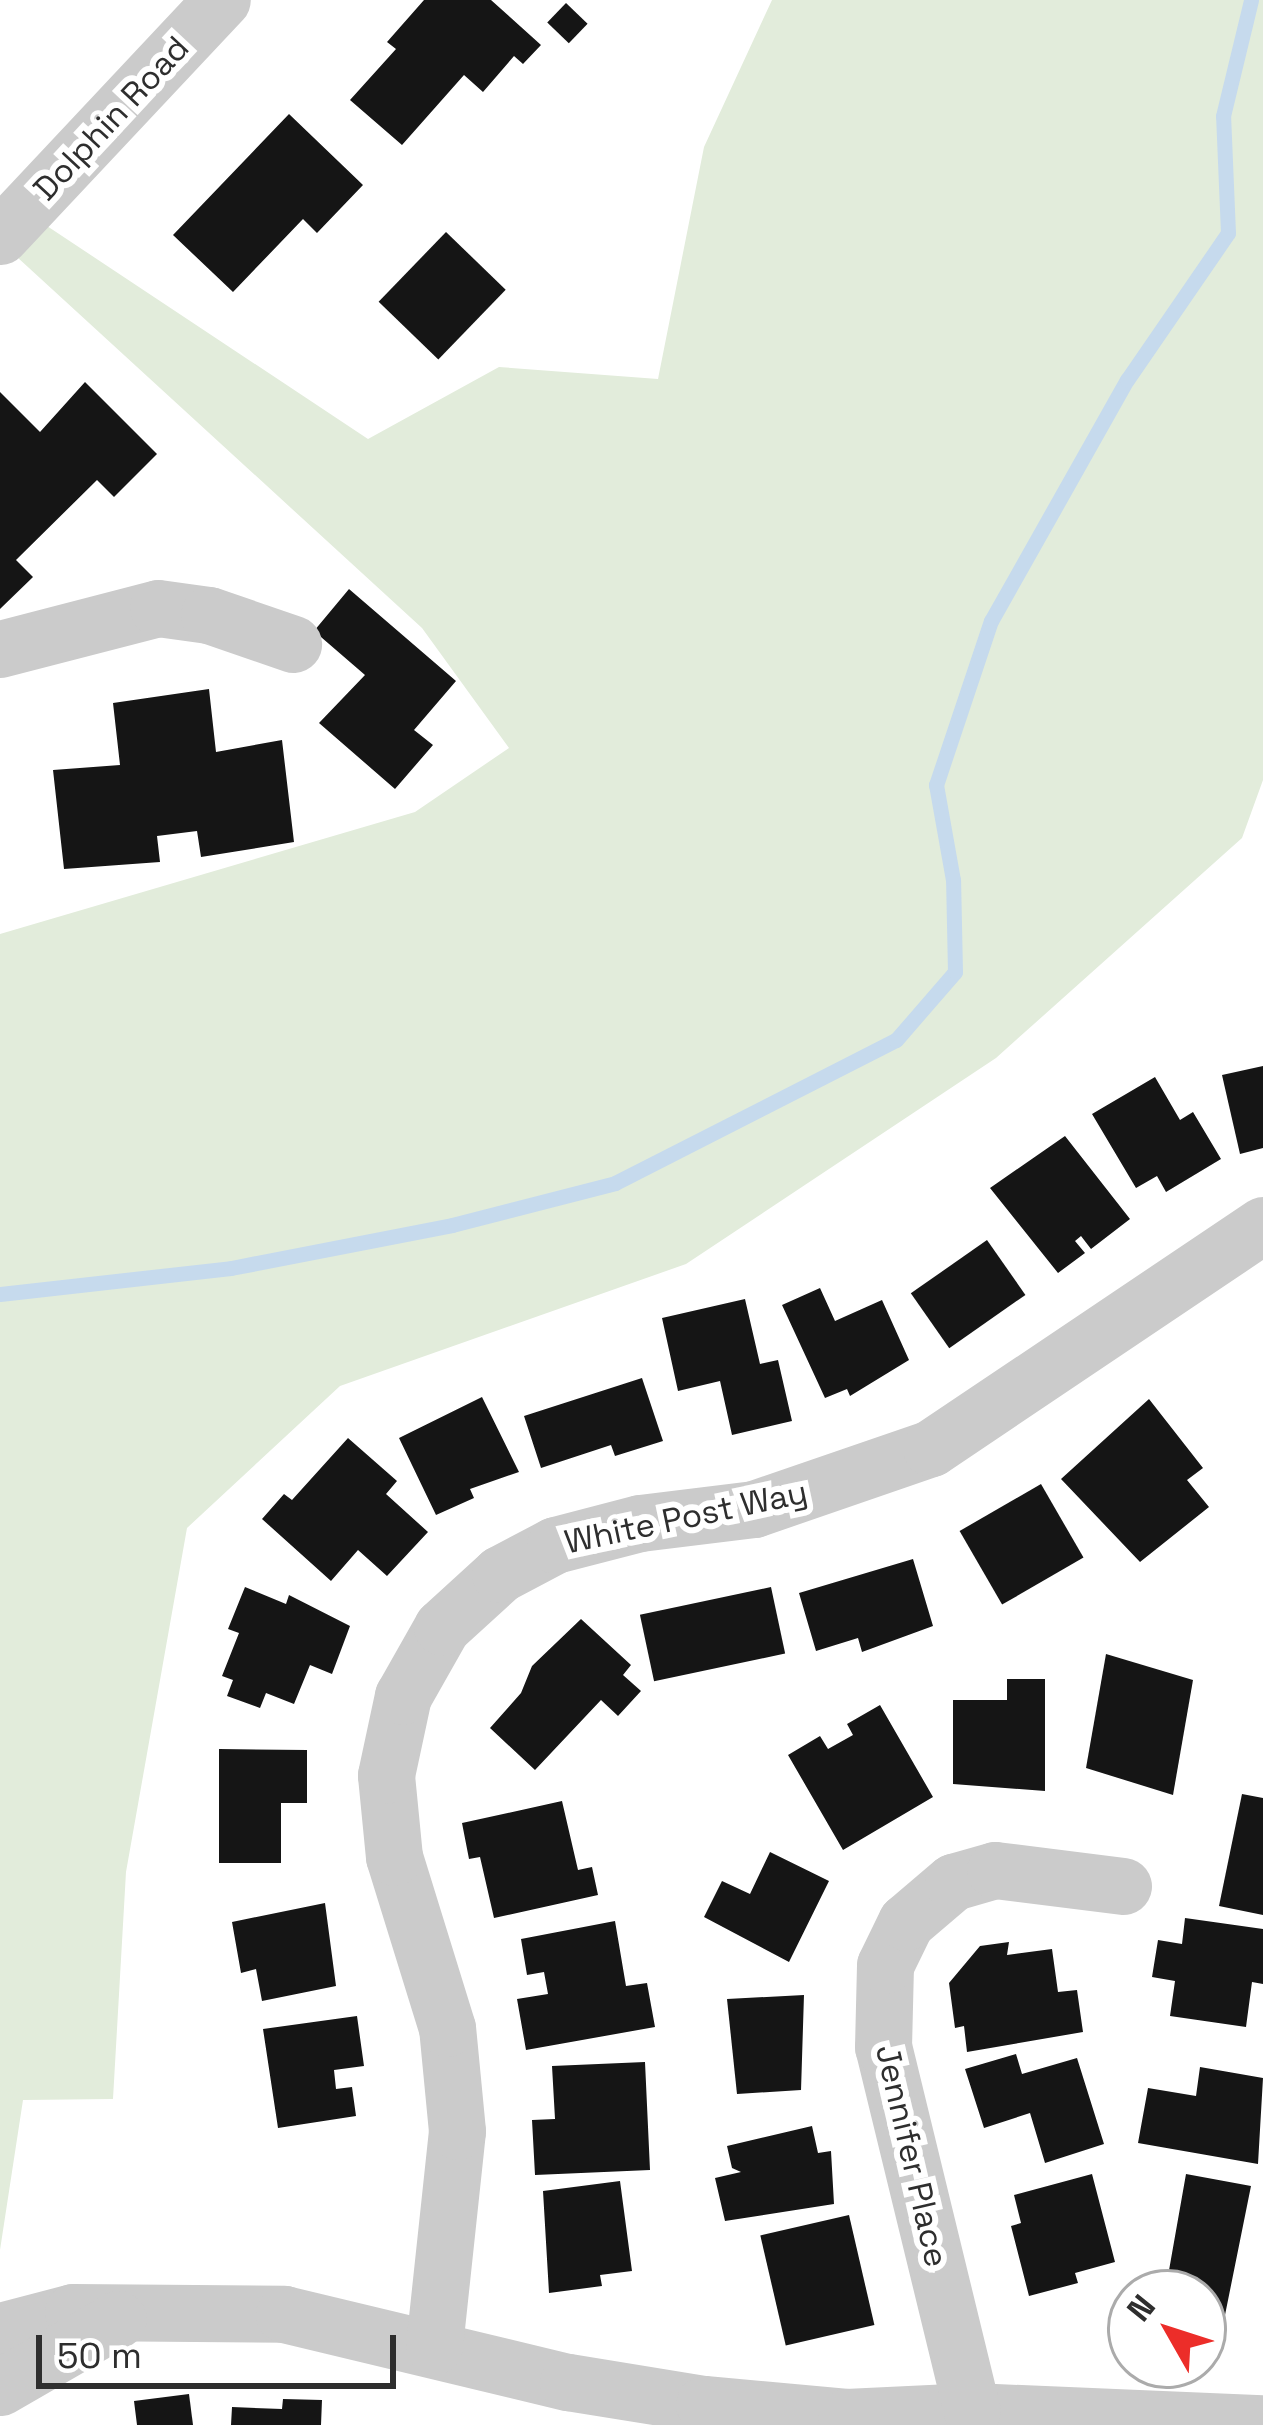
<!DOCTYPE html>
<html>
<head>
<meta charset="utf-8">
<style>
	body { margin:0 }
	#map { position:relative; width:1263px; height:2425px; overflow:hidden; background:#fff; font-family:"Space Grotesk",sans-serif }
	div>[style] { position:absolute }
	.green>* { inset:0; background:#e2ecdb }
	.stream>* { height:15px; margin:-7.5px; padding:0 7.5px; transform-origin:7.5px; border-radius:7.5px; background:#c6daed }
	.building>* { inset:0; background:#151515; transform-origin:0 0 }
	.minor>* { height:57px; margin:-28.5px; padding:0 28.5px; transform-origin:28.5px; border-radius:28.5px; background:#cbcbcb }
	span { translate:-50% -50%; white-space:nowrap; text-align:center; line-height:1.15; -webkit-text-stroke:12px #fff; paint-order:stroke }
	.street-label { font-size:33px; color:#2e2e2e }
	.north { position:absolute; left:1107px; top:2269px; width:120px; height:120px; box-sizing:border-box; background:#fff; border:3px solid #ababab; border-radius:50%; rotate:309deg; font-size:33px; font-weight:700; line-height:48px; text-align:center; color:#2e2e2e }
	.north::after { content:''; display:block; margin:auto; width:42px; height:54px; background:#ec2d29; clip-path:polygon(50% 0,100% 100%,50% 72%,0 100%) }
	.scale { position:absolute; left:36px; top:2335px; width:360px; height:54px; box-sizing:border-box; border:6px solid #2e2e2e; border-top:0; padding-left:15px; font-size:36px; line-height:42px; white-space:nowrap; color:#2e2e2e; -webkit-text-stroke:9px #fff; paint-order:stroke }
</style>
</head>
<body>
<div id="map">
	<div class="green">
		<div style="clip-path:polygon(772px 0,1263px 0,1263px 780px,1242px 838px,996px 1058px,686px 1264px,340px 1386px,187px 1528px,126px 1872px,113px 2099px,23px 2100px,0 2250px,0 934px,415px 812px,509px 748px,422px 628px,17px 257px,44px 224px,368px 439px,499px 367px,658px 379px,704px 147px)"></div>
	</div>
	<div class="stream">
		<div style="left:0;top:1294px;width:232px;rotate:-6.4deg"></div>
		<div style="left:231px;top:1268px;width:225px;rotate:-11deg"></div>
		<div style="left:452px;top:1225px;width:168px;rotate:-14.4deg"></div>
		<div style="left:615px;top:1183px;width:315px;rotate:-27deg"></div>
		<div style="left:896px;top:1040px;width:90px;rotate:-49.1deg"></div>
		<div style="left:955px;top:972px;width:92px;rotate:-91.2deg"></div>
		<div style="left:953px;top:880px;width:97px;rotate:-100.1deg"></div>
		<div style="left:936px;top:785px;width:173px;rotate:-71.5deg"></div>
		<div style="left:991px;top:621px;width:277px;rotate:-60.6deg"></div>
		<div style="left:1127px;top:380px;width:178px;rotate:-55.5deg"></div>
		<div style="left:1228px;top:233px;width:117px;rotate:-92.4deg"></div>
		<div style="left:1223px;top:116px;width:119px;rotate:-76.4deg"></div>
	</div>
	<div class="building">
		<div style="clip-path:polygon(424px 0,491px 0,541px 45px,523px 64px,514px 56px,483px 92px,464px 75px,402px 145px,350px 100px,396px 49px,387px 42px)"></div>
		<div style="left:566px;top:3px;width:30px;height:27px;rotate:44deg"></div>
		<div style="clip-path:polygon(289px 114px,363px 185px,317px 233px,303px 219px,233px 292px,173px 235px)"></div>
		<div style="left:446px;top:232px;width:83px;height:97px;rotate:44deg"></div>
		<div style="clip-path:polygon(85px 382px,157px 454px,114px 497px,97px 480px,16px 560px,33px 577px,0 609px,0 392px,40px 432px)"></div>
		<div style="clip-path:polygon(349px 589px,456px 681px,414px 730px,433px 745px,395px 789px,319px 723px,365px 675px,314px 631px)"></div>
		<div style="clip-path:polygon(209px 689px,216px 752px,282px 740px,294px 842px,201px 857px,197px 831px,157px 836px,160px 862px,64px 869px,53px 770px,120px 765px,113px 703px)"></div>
		<div style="clip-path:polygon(1263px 1066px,1263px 1148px,1240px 1154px,1222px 1075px)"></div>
		<div style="clip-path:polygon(1155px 1077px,1180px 1120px,1193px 1112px,1221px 1159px,1166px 1192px,1157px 1176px,1136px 1188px,1092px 1114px)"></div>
		<div style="clip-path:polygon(1065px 1136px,1130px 1219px,1091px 1249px,1081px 1236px,1075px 1241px,1085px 1253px,1058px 1273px,990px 1188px)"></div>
		<div style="left:987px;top:1240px;width:67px;height:93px;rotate:55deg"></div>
		<div style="clip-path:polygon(820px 1288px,835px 1321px,882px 1300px,909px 1360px,850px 1396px,847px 1389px,825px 1398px,782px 1305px)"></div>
		<div style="clip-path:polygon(745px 1299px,760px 1364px,778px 1360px,792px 1421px,732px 1435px,720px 1381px,678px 1391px,662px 1318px)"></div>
		<div style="clip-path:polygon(642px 1378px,663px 1441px,615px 1456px,611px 1445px,541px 1468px,524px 1416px)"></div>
		<div style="clip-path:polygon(482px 1397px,519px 1472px,470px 1489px,474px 1498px,436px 1515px,399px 1438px)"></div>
		<div style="clip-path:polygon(1149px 1399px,1203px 1468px,1187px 1480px,1209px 1507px,1140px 1562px,1061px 1479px)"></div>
		<div style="clip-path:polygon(348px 1438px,397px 1481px,386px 1494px,428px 1532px,387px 1576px,358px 1550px,331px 1581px,262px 1519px,284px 1494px,292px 1500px)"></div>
		<div style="left:1041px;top:1484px;width:85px;height:94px;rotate:60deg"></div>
		<div style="clip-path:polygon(913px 1559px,933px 1626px,862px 1652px,858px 1638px,816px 1651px,799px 1593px)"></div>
		<div style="clip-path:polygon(245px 1587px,286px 1604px,289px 1595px,350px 1626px,332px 1674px,310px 1665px,294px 1704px,266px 1693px,260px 1708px,227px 1696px,233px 1680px,222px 1676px,239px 1633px,228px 1629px)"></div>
		<div style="left:771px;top:1587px;width:68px;height:134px;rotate:78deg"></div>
		<div style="clip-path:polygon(581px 1619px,631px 1665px,623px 1675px,641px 1691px,618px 1716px,601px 1700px,535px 1770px,490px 1728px,521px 1693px,532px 1666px)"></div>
		<div style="clip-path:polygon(1106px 1654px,1193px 1680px,1173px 1795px,1086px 1768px)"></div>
		<div style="clip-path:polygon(1007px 1679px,1045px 1679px,1045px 1791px,953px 1784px,953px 1700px,1007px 1700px)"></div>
		<div style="clip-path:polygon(880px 1705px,933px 1797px,843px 1850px,788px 1755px,820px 1736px,828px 1749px,853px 1735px,847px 1724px)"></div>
		<div style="clip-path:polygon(219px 1749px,307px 1750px,307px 1803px,281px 1803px,281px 1863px,219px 1863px)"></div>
		<div style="clip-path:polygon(1242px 1794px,1263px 1798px,1263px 1915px,1219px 1906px)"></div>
		<div style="clip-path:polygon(562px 1801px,578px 1870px,592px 1867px,598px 1895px,494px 1918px,480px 1857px,469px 1859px,462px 1823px)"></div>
		<div style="clip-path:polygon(770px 1852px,829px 1881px,789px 1962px,704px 1917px,722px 1881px,750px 1894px)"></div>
		<div style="clip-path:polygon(325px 1903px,336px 1986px,262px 2001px,256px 1969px,241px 1973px,232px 1922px)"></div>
		<div style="clip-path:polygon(1185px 1918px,1263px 1929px,1263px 1984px,1252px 1982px,1246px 2027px,1170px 2016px,1175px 1981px,1152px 1977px,1158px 1940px,1182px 1944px)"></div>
		<div style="clip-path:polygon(615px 1921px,626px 1986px,647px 1983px,655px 2027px,526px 2050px,517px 1999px,548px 1994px,544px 1972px,527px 1975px,521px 1939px)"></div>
		<div style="clip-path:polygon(1009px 1942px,1007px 1955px,1052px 1949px,1058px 1992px,1077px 1990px,1083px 2032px,967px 2052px,964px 2026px,955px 2028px,949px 1983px,980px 1946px)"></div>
		<div style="clip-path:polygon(804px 1995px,801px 2090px,737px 2094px,727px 1999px)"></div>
		<div style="clip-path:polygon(357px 2016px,364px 2066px,334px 2070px,336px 2089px,352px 2087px,356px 2116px,278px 2128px,263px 2029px)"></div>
		<div style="clip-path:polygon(1016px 2054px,1022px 2074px,1077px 2058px,1104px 2144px,1045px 2163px,1030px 2113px,984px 2128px,965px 2069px)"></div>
		<div style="clip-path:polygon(645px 2062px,650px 2170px,535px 2175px,532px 2120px,555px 2119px,552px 2066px)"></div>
		<div style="clip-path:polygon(1200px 2067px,1263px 2078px,1258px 2164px,1138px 2143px,1148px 2088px,1196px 2096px)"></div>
		<div style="clip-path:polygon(812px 2126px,818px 2153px,831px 2151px,834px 2204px,725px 2221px,715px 2178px,741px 2172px,732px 2168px,727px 2146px)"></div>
		<div style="clip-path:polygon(1092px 2174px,1115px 2262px,1075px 2273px,1078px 2283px,1029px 2296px,1011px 2226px,1021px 2223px,1014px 2195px)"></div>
		<div style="clip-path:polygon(1186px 2174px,1251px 2186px,1223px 2325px,1203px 2321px,1203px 2293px,1165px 2293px)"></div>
		<div style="clip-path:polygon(620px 2181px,632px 2271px,600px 2275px,602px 2286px,549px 2293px,543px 2191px)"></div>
		<div style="left:849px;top:2215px;width:113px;height:91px;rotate:77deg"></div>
		<div style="clip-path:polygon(189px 2394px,193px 2425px,137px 2425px,134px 2401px)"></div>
		<div style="clip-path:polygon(283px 2399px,322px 2400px,321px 2425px,231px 2425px,232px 2407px,282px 2409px)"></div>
	</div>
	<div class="minor">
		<div style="left:0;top:236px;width:324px;rotate:-46.8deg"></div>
		<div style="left:0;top:649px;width:163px;rotate:-14.5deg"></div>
		<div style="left:158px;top:608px;width:51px;rotate:7.8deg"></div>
		<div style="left:209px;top:615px;width:89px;rotate:19deg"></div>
		<div style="left:0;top:2331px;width:75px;rotate:-14.6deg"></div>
		<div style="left:73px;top:2312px;width:211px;rotate:0.5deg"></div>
		<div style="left:284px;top:2314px;width:292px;rotate:13.5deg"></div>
		<div style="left:568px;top:2382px;width:138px;rotate:9.2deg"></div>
		<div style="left:704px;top:2404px;width:143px;rotate:5.2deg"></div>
		<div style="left:846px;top:2417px;width:126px;rotate:-2.7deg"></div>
		<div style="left:972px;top:2411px;width:291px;rotate:2.4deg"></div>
		<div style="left:434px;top:2346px;width:216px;rotate:-83.9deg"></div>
		<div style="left:457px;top:2131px;width:103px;rotate:-95.5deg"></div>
		<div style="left:447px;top:2028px;width:179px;rotate:-107.2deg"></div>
		<div style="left:394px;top:1857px;width:82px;rotate:-95.6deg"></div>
		<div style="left:386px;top:1775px;width:81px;rotate:-77.9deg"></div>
		<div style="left:403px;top:1696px;width:79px;rotate:-60.5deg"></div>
		<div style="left:442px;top:1627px;width:79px;rotate:-42.4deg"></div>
		<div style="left:500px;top:1574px;width:62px;rotate:-27.8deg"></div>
		<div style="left:555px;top:1545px;width:88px;rotate:-14.5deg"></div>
		<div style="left:640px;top:1523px;width:115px;rotate:-7deg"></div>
		<div style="left:754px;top:1509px;width:187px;rotate:-19deg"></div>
		<div style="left:931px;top:1448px;width:400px;rotate:-33.9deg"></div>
		<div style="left:0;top:2387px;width:136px;rotate:-30deg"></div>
		<div style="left:972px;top:2411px;width:375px;rotate:-103.7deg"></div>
		<div style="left:883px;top:2047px;width:82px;rotate:-88.6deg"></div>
		<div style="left:885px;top:1965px;width:48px;rotate:-64deg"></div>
		<div style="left:906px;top:1922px;width:62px;rotate:-40.4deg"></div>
		<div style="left:953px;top:1882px;width:44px;rotate:-15.9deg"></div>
		<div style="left:995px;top:1870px;width:129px;rotate:7.1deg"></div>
	</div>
	<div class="street-label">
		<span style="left:112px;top:119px;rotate:-47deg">Dolphin Road</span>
		<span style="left:686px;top:1518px;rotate:-12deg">White Post Way</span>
		<span style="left:911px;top:2156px;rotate:77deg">Jennifer Place</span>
	</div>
	<div class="north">N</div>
	<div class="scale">50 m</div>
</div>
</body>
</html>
